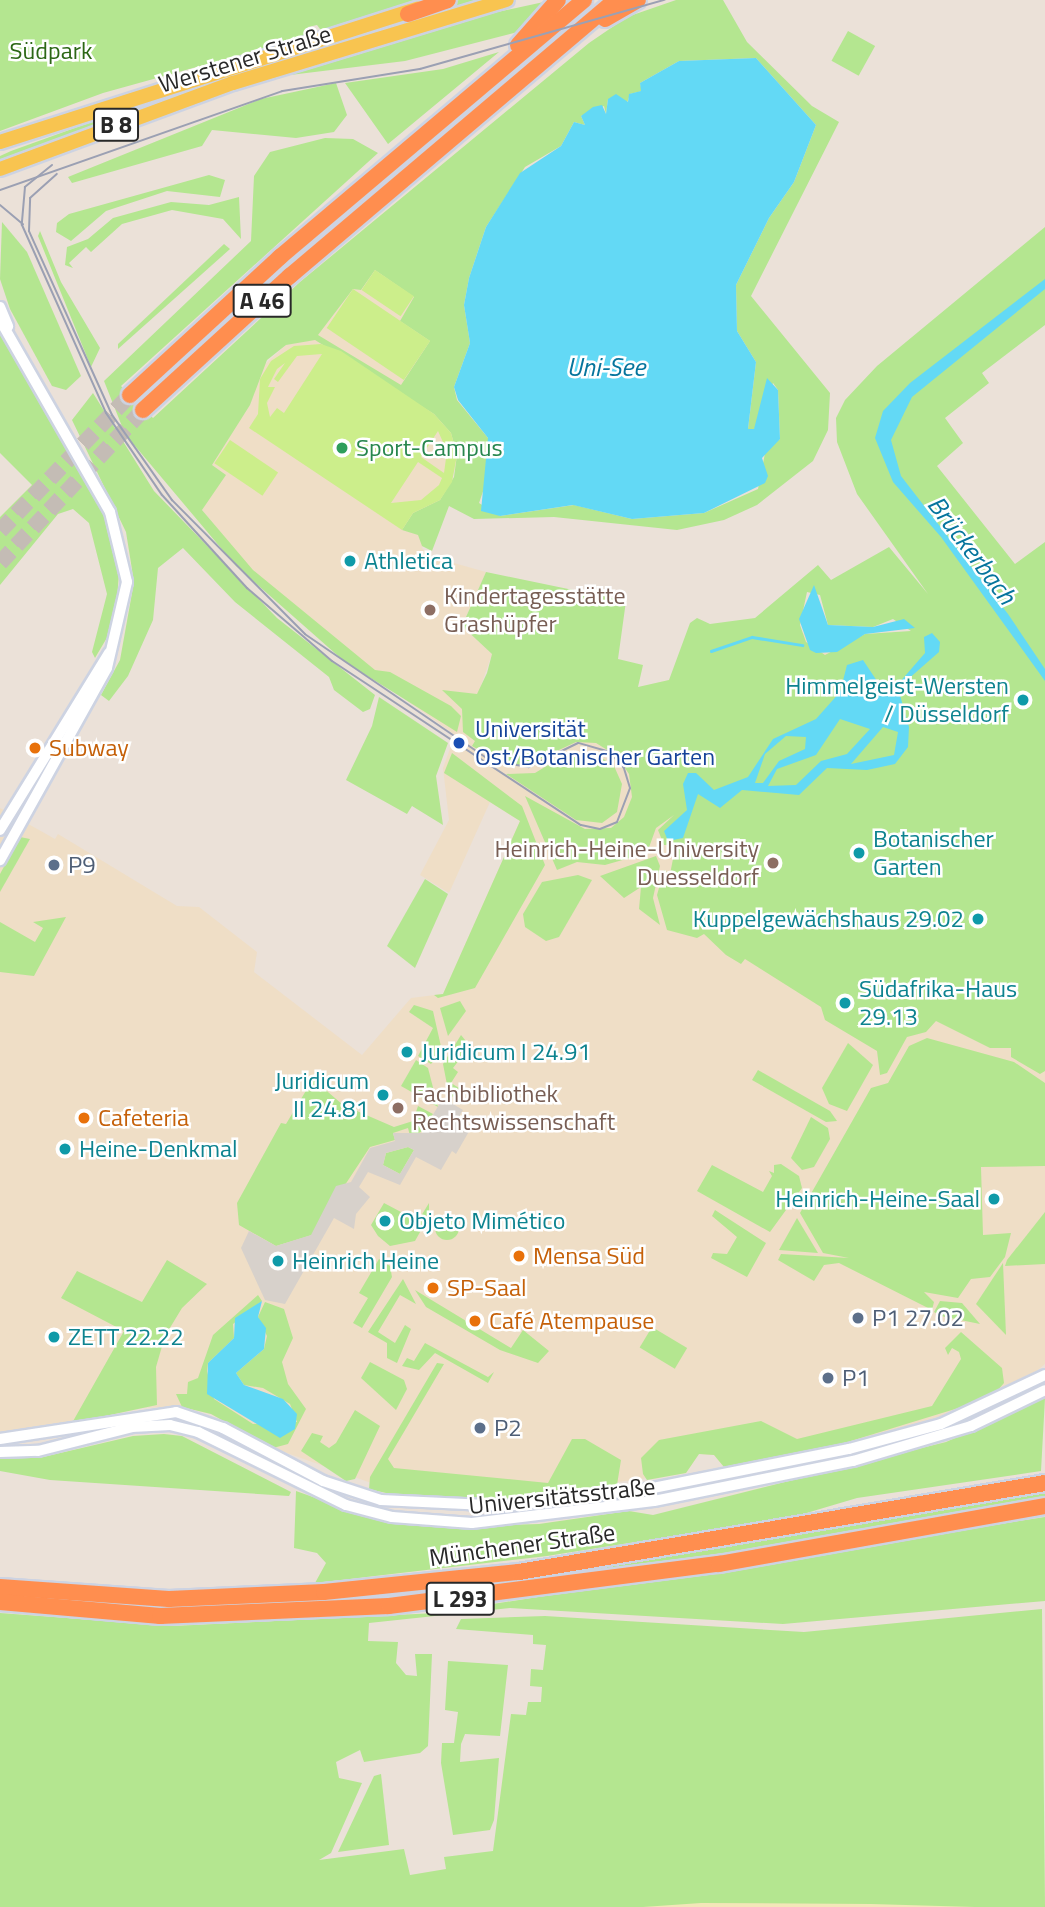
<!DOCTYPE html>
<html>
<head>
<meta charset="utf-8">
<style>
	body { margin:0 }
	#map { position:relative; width:1045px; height:1907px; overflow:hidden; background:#ebe1d8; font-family:"Titillium Web",sans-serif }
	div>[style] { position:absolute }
	.education>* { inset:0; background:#efdec6 }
	.green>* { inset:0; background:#b4e690; transform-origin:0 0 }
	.round { border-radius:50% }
	.sand>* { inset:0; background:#f3e6b8 }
	.pitch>* { inset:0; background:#ccee8b; transform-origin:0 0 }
	.plaza>* { inset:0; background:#d7d1cb }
	.water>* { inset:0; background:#63d9f5 }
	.stream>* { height:2.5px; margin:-1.25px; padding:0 1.25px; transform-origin:1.25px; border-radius:1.25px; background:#63d9f5 }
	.highway-tunnel>* { height:16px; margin-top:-8px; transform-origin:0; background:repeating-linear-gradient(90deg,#c4bcb5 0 16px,transparent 0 24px) }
	.roads { filter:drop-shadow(2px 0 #cdd3e2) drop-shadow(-2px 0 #cdd3e2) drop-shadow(0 2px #cdd3e2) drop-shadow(0 -2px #cdd3e2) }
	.minor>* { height:10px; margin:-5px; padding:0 5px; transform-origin:5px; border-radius:5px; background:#fff }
	.major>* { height:14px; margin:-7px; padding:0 7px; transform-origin:7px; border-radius:7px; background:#f8c450 }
	.highway>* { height:16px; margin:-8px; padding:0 8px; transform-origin:8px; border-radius:8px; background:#ff8e4f }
	.tram>* { height:2px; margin:-1px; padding:0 1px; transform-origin:1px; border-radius:1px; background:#9ba0b3 }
	.dots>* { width:19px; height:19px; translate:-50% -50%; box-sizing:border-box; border:4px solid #fff; border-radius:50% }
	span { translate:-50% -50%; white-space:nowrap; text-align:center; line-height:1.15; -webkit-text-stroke:5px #fff; paint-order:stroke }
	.shield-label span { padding:2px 5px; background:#fff; border:2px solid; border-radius:5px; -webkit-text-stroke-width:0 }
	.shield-label { font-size:23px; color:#282828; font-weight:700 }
	.park-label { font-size:24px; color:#2c6715 }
	.street-label { font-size:24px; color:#282828 }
	.leisure-label { font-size:24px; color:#27864d }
	.left { translate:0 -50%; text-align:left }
	.culture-label { font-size:24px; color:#0d838f }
	.right { translate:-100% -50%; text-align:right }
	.education-label { font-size:24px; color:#785e54 }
	.transit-label { font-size:24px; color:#164399 }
	.food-label { font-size:24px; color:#c56008 }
	.service-label { font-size:24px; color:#4e5e75 }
	.water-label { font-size:26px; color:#06759d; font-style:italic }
</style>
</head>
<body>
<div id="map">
	<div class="education">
		<div style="clip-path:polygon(393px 256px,434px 338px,443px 414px,464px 448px,422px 548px,429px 556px,486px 572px,462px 626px,492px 654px,478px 694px,606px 695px,669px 680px,804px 633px,1045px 763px,1045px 1364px,1027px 1379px,941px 1416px,842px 1444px,724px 1467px,714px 1455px,699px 1454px,686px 1473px,558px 1490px,388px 1489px,273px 1448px,211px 1414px,182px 1407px,127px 1408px,58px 1426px,0 1432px,0 808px,55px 839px,58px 834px,177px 906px,199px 907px,257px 952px,254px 972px,362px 1055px,411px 998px,443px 994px,520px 821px,490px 802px,449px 893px,420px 875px,449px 820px,443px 768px,455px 735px,368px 673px,258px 578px,194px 500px,208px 469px,250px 405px,262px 367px,286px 345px,315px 339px,352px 286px)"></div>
	</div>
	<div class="green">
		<div style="clip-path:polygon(0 0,418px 0,323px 33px,317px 25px,308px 27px,312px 35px,103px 93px,0 131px)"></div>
		<div style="clip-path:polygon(459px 0,485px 0,0 162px,0 156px,11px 151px,191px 86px)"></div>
		<div style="clip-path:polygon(553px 0,529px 29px,405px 61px,290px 75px,456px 21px)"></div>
		<div style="clip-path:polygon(evenodd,676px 0,723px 0,747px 42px,812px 106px,839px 122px,751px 296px,830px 393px,828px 430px,813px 461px,757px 505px,724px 520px,677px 530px,554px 517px,474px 519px,449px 506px,432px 551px,422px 546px,418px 535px,402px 530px,413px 513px,440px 500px,454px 477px,457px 455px,451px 433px,434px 414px,315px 340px,286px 345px,267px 360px,250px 405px,212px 465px,226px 475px,202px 510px,253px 570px,375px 670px,390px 672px,451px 706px,461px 716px,457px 732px,345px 662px,236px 566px,125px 434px,104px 381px,251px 241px,254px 176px,270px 152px,325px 138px,353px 139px,378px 153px,121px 386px,153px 418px,300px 282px,589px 43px,627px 17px,676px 0,756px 58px,816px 125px,794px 182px,769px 218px,736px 285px,737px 331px,756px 362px,748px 429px,754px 430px,773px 383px,778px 390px,780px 439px,766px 448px,758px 489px,704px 513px,632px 519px,574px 505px,500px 516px,479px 503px,488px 477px,488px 438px,457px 400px,454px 387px,470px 343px,464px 305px,469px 278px,486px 227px,525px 167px,561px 146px,574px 122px,585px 125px,581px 116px,604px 106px,606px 114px,608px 99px,627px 103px,630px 94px,642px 91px,640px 83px,679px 61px,756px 58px,676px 0,375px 270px,414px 297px,400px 321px,430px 341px,401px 385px,318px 335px,353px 289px,361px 290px,375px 270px)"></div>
		<div style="left:848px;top:31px;width:31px;height:34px;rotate:29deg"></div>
		<div style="clip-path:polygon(499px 52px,388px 144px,345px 83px,443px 69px)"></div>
		<div style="clip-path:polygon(336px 83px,347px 115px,334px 132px,296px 138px,212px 130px,202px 146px,72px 183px,68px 177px,261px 99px)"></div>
		<div style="clip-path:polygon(209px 175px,225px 180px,220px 197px,167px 191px,106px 211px,71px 241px,56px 232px,57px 223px,69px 214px)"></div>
		<div style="clip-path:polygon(239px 197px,241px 239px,223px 219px,172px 210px,122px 224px,91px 252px,86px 247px,69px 263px,73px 268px,65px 265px,67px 247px,88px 239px,113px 218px,171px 202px,209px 205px)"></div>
		<div style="clip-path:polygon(2px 222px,27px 252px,81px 376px,66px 390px,52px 386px,10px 309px,0 279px)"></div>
		<div style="clip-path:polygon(evenodd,1045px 227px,1045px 325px,982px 373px,989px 383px,945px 418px,963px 443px,937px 466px,1015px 564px,1045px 542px,1045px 1071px,1040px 1074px,1011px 1057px,1011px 1048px,990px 1048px,936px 1021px,926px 1032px,907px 1037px,887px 1073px,880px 1075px,877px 1051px,825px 1020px,821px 1007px,745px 959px,741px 964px,726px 955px,704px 934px,697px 938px,667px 930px,657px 895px,664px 870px,670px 874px,675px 849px,693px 845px,664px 845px,658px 830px,674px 815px,656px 828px,647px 853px,605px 865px,577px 862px,557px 870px,525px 796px,585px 829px,611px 828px,624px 817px,632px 797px,629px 774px,617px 756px,596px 743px,576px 742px,527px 765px,505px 765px,472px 746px,475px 741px,463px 732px,462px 709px,442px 690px,477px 694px,487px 673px,492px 654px,462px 626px,486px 572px,626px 601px,618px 659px,643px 665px,638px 687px,669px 680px,690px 623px,697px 618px,710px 624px,755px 618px,818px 565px,831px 580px,889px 547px,928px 594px,857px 494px,837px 442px,836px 418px,845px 400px,877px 366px,1045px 227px,807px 592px,820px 595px,828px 625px,873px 627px,893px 619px,911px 631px,865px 634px,825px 655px,806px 642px,800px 625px,807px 592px)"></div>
		<div style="clip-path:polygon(40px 231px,61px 282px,100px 348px,91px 367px,38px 236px)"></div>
		<div style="clip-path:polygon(224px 244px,230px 249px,118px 349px,118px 344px)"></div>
		<div style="clip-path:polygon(0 333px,106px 516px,120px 560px,115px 624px,95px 658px,92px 652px,107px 594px,89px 523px,73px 509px,58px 514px,0 585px,0 517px,32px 485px,0 453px)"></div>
		<div style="clip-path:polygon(93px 393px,154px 491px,277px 618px,375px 695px,370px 709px,363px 712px,334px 690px,329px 677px,235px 602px,183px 548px,158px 568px,153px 620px,128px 676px,109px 701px,101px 695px,120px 660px,134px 582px,126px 532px,72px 420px)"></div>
		<div style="clip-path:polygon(379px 697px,448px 743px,436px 776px,443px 825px,412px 806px,407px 814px,346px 780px,372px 726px)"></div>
		<div style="clip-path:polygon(593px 752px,614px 766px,622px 784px,617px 812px,602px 823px,576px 820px,506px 774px,535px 773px,568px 753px)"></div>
		<div style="clip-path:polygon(452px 753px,522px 806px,545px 865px,475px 988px,438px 998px,434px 995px,443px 994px,520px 821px,444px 773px)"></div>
		<div style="clip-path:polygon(20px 837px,30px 839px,0 892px,0 874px)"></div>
		<div style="clip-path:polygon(656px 856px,660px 866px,653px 898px,660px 925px,639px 909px,641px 887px,624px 898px,600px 876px)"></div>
		<div style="clip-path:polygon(578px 875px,592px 880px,559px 937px,546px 941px,525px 927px,523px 914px,542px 882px)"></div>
		<div style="clip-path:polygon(425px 879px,448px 894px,415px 968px,387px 946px)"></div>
		<div style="clip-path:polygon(66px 917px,34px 976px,0 972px,0 922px,35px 942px,43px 928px,33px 922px)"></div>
		<div style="clip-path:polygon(460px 1001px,466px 1011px,448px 1036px,440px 1008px)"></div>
		<div style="clip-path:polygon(414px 1005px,433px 1011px,442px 1051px,431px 1064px,418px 1056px,433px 1028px,409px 1012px)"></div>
		<div style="clip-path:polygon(461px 1035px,470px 1046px,453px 1068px,458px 1072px,451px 1083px,459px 1088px,450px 1100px,443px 1064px)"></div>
		<div style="clip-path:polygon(927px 1038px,1014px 1062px,1045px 1083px,1045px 1166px,981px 1167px,983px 1235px,1011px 1233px,1005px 1257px,990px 1277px,971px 1279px,958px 1298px,924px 1292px,934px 1302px,932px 1310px,839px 1263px,824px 1265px,814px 1281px,778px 1260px,781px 1254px,849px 1258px,823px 1253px,800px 1213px,871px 1088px,888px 1083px,909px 1046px)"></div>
		<div style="clip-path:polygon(848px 1043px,873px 1065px,847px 1111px,829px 1104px,822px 1088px)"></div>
		<div style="clip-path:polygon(416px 1060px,428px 1068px,438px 1107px,401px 1086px)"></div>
		<div style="clip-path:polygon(758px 1070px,830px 1111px,837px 1121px,826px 1122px,752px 1080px)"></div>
		<div style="clip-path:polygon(313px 1079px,343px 1105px,394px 1127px,413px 1121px,418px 1106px,433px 1114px,421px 1132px,410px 1136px,408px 1128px,393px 1133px,395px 1140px,370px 1147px,312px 1235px,276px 1246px,239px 1225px,237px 1203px,281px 1123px,286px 1124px)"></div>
		<div style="clip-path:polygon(811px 1117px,828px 1128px,830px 1139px,814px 1167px,802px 1170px,791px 1158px)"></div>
		<div style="clip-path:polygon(408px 1147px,414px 1150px,400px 1174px,383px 1165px,386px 1153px)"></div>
		<div style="clip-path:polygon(781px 1164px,799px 1176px,802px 1188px,770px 1232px,697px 1191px,712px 1165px,763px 1192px,772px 1176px,769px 1171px,774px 1173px,774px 1165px)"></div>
		<div style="clip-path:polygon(384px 1203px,418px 1221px,429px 1203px,429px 1216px,415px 1241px,390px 1246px,378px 1236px,371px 1225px)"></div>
		<div style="clip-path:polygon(715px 1210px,766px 1243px,747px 1277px,711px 1258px,713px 1253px,727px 1254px,737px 1237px,712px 1216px)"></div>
		<div style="clip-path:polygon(1045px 1212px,1045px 1264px,1005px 1266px,1007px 1260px)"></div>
		<div class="round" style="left:435px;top:1216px;width:24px;height:24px"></div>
		<div style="clip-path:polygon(797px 1218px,818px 1253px,779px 1250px)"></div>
		<div style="clip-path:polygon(379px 1259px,390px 1266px,392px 1277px,362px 1328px,353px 1323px,368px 1298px,359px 1293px)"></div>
		<div style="clip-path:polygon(167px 1260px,207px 1284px,182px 1308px,165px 1336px,156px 1367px,157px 1405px,72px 1423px,124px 1331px,61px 1298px,77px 1271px,142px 1302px)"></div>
		<div style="clip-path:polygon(1003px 1263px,1006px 1335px,976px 1304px)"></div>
		<div style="clip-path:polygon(403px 1279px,416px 1304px,400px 1295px,378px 1332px,395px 1343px,405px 1325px,411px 1329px,397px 1363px,387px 1358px,387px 1343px,368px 1332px)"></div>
		<div style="clip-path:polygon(415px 1290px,511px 1348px,523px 1330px,549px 1351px,538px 1363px,500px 1350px,426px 1307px)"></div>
		<div style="clip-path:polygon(258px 1295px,262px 1301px,233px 1324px,234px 1338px,208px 1363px,207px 1371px,214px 1399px,253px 1424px,297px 1422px,290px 1404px,263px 1388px,244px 1385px,236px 1373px,264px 1349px,267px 1336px,258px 1317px,265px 1302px,284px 1309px,293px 1338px,282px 1362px,288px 1384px,306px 1409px,288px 1444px,273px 1448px,211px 1414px,182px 1407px,176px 1394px,187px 1394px,188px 1382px,198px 1378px,213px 1335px)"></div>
		<div style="clip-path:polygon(940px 1301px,962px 1303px,980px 1324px,941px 1316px,934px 1312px)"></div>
		<div style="left:652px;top:1327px;width:41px;height:24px;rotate:31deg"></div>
		<div style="clip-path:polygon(961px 1332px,1002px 1368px,1004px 1383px,991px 1398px,841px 1444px,724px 1467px,714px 1455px,699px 1454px,686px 1473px,647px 1480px,643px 1474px,641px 1458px,659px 1440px,761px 1421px,797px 1439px,932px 1406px,961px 1359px,959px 1352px,952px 1348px,948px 1355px,945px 1348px)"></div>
		<div style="clip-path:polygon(425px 1343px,488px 1377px,494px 1372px,488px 1383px,435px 1353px,419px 1370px,402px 1366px,407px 1358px,414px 1361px)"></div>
		<div style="clip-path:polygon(370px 1362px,404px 1380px,407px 1389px,396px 1410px,361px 1378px)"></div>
		<div style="clip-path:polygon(437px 1363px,444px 1364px,388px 1459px,394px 1468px,548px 1483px,572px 1439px,585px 1439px,621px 1460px,617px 1485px,500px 1500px,403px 1497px,369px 1489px,370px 1477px)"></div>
		<div style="clip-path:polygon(1045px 1398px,1041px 1471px,857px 1498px,793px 1517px,547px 1556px,315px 1583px,326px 1563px,317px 1553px,294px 1548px,296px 1491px,378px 1520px,442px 1527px,539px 1524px,629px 1511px,653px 1515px,946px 1442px)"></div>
		<div style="clip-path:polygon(355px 1410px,380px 1426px,355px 1479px,346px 1481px,301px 1451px,312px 1433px,323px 1436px,320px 1442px,329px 1448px,336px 1443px)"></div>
		<div style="clip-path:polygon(164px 1434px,182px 1436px,291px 1492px,289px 1496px,50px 1480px,0 1471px,0 1457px,39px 1458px,133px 1436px)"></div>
		<div style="clip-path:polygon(1045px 1490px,1045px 1500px,682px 1564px,416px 1597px,225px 1609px,132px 1608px,95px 1604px,252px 1605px,442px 1588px,679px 1554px)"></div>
		<div style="clip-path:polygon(1045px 1517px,1045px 1601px,783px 1624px,510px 1608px,369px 1623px,368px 1641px,398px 1642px,396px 1663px,406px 1675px,417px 1676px,415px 1654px,432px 1654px,428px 1746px,420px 1753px,364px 1762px,360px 1750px,336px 1762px,339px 1778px,362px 1783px,331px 1853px,319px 1860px,404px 1849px,410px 1875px,446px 1869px,444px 1857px,493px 1851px,511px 1714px,526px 1715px,528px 1702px,541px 1702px,542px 1687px,530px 1686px,531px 1669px,543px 1670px,546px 1645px,533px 1644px,533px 1635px,456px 1629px,461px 1619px,545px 1616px,804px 1632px,1042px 1609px,1045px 1907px,0 1907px,0 1613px,173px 1626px,436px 1613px)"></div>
		<div style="clip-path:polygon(448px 1661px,508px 1665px,500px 1736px,465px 1734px,461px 1744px,460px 1762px,499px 1758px,494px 1820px,490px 1830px,453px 1835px,441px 1763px,442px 1743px,454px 1743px,458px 1712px,445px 1710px)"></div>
		<div style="clip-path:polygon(381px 1774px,389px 1845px,338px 1852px,374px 1776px)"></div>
	</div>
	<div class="sand">
		<div style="clip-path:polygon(701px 1903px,871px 1904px,975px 1907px,643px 1907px)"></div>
	</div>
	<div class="pitch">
		<div style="left:375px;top:270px;width:47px;height:24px;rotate:34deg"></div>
		<div style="left:353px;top:289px;width:93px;height:47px;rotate:34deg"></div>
		<div style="clip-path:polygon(evenodd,321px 344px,341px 351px,434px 414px,451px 433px,457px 455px,452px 482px,440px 500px,413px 513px,402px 530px,249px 428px,258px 414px,260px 379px,271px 361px,294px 346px,321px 344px,322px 354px,284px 413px,277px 408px,270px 417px,267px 403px,275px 387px,268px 387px,277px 369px,285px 363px,274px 379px,278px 382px,297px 356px,322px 354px,321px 344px,438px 431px,447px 451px,444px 473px,421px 457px,438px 431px,321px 344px,418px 462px,442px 478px,439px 485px,421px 500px,391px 503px,418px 462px)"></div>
		<div style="left:230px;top:440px;width:58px;height:28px;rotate:34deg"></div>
	</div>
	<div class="plaza">
		<div style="clip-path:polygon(evenodd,443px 1098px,463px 1110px,457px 1120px,471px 1128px,456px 1154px,452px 1151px,441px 1170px,416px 1157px,400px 1185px,368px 1172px,359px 1187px,370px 1197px,356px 1214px,354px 1229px,334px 1218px,285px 1304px,265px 1300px,241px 1248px,249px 1231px,276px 1246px,311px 1235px,336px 1186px,351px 1182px,370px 1148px,395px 1141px,393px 1133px,422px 1133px,443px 1098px,408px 1147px,414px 1150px,400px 1174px,383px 1165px,386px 1153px,408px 1147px)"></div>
	</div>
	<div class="water">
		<div style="clip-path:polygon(756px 58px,816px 125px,794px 182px,769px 218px,736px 285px,737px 331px,756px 362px,748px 429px,754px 429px,767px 378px,778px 390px,780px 439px,762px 458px,768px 476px,765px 483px,704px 513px,632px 519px,573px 505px,500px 516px,481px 511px,488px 438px,458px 400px,454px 387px,470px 343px,464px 305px,469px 278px,486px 227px,520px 173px,561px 146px,574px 122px,585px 125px,581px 116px,593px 107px,602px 105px,606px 114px,608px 99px,616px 94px,628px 102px,629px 94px,641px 91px,640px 83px,679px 61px)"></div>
		<div style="clip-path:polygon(1045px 279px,1045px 289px,912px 397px,891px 440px,901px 476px,1008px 614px,1045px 669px,1045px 681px,941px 537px,893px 482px,875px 438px,883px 411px,910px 383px)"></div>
		<div style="clip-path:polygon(814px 585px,828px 625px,873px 627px,904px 619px,915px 628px,865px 634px,837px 652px,816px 653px,810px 650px,799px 619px)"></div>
		<div style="clip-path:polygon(evenodd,932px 633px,940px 642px,939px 652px,898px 688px,909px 727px,908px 747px,895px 764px,867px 770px,827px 768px,799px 795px,742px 790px,720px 808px,698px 794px,683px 838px,668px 841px,664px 831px,687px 810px,683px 784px,688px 773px,696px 773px,714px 790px,748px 777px,773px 739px,816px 719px,840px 692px,847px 665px,863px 660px,877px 681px,899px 683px,925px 653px,924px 637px,932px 633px,840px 719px,870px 729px,847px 754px,821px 761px,796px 785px,768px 786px,777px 769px,816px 755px,840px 719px,932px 633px,883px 727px,898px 732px,894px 755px,851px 764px,883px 727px,932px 633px,786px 736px,806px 737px,805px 749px,779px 761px,763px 783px,755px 783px,765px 754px,786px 736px)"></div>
		<div style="clip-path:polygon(262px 1301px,258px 1317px,266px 1328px,264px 1349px,236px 1373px,244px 1385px,283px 1399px,297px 1414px,295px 1429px,280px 1438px,207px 1394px,208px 1363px,234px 1338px,235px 1318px)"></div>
	</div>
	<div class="stream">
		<div style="left:711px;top:651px;width:43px;rotate:-18.9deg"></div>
		<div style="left:752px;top:637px;width:51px;rotate:9.1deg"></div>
	</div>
	<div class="highway-tunnel">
		<div style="left:0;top:531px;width:188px;rotate:-46.3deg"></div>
		<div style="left:0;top:563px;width:209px;rotate:-46.9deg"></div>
	</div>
	<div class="roads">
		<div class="minor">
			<div style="left:0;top:307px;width:21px;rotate:67deg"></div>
			<div style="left:0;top:320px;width:221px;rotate:60.2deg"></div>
			<div style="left:110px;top:512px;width:72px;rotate:76.3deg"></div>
			<div style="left:127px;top:582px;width:88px;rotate:103.1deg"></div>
			<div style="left:107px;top:668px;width:220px;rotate:119.1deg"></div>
			<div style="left:0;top:830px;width:208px;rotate:-58.4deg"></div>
			<div style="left:0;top:1439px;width:178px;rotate:-8.7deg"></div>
			<div style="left:176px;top:1412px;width:50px;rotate:18.8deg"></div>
			<div style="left:223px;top:1428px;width:113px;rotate:27.9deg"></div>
			<div style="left:323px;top:1481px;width:61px;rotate:18.1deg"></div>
			<div style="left:381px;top:1500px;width:126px;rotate:2.7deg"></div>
			<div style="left:507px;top:1506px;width:147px;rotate:-7deg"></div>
			<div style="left:653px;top:1488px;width:200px;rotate:-11.3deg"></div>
			<div style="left:849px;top:1449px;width:95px;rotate:-15.2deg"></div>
			<div style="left:941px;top:1424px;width:115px;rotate:-25.2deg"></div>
			<div style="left:0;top:1452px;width:38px;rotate:-2deg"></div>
			<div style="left:38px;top:1451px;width:97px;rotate:-14.3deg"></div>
			<div style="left:132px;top:1427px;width:38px;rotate:-3deg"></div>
			<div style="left:170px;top:1425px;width:29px;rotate:14deg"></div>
			<div style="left:198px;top:1432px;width:165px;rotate:26.3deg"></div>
			<div style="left:346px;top:1505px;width:48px;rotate:14.6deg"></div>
			<div style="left:392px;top:1517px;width:80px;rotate:4.3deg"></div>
			<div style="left:472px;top:1523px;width:183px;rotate:-6.9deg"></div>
			<div style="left:654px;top:1501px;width:203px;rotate:-11.4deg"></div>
			<div style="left:853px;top:1461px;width:123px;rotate:-16.5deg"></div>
			<div style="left:971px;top:1426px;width:82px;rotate:-25.9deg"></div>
		</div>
		<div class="major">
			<div style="left:0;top:142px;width:439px;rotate:-17.7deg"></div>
			<div style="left:0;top:169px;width:248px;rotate:-20.3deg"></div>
			<div style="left:233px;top:83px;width:286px;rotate:-16.9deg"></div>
		</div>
		<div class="highway">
			<div style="left:408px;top:14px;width:42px;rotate:-19.3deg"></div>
			<div style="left:605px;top:19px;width:38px;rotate:-30deg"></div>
			<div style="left:518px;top:45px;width:60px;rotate:-48.4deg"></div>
			<div style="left:130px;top:395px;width:204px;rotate:-42.6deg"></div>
			<div style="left:280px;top:257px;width:398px;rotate:-40.2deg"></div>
			<div style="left:143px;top:410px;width:199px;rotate:-42.4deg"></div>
			<div style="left:290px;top:276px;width:427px;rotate:-40.3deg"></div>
			<div style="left:0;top:1587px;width:169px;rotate:4.1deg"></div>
			<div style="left:169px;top:1599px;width:155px;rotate:-2.6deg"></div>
			<div style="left:324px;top:1592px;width:196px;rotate:-5.9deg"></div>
			<div style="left:519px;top:1572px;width:533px;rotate:-9.6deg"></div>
			<div style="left:0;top:1602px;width:161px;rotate:5deg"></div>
			<div style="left:160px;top:1616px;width:229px;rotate:-2.5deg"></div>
			<div style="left:389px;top:1606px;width:333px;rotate:-7.3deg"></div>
			<div style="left:719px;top:1564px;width:331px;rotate:-10.1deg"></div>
		</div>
	</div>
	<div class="tram">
		<div style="left:52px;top:165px;width:35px;rotate:141deg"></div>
		<div style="left:25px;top:187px;width:38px;rotate:95deg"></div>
		<div style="left:22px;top:225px;width:206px;rotate:65.9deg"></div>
		<div style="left:106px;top:413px;width:99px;rotate:55.7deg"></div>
		<div style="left:162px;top:495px;width:126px;rotate:47.6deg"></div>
		<div style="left:247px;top:588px;width:112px;rotate:40.7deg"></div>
		<div style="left:332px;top:661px;width:298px;rotate:33.4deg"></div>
		<div style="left:581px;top:825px;width:19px;rotate:12deg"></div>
		<div style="left:600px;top:829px;width:18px;rotate:-22deg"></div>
		<div style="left:617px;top:822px;width:36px;rotate:-69deg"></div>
		<div style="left:630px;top:788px;width:21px;rotate:-107deg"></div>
		<div style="left:624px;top:768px;width:21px;rotate:-131deg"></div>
		<div style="left:610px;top:752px;width:33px;rotate:-164deg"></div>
		<div style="left:578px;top:743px;width:55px;rotate:153.9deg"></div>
		<div style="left:529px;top:767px;width:38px;rotate:-171deg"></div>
		<div style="left:491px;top:761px;width:225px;rotate:-145.7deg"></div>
		<div style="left:305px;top:634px;width:189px;rotate:-134.8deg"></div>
		<div style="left:172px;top:500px;width:104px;rotate:-125.2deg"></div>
		<div style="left:112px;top:415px;width:202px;rotate:-114.3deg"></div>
		<div style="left:29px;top:231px;width:33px;rotate:-88deg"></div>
		<div style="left:30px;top:198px;width:36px;rotate:-42deg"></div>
		<div style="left:0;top:190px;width:299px;rotate:-19.3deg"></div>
		<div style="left:282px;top:91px;width:140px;rotate:-9.1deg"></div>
		<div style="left:420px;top:69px;width:254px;rotate:-15.8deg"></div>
		<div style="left:0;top:205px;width:30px;rotate:40deg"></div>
	</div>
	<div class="dots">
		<div style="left:342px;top:448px;background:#2e9e5b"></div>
		<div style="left:350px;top:561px;background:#0f9aa8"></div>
		<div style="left:430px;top:610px;background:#8d6e63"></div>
		<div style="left:1023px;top:700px;background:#0f9aa8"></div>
		<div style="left:459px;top:743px;background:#1a4fb4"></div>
		<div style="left:35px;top:748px;background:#e8710a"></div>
		<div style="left:859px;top:853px;background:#0f9aa8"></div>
		<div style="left:773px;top:863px;background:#8d6e63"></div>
		<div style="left:54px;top:865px;background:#5c6f8a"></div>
		<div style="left:978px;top:919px;background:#0f9aa8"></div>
		<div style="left:845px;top:1003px;background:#0f9aa8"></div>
		<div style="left:407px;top:1052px;background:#0f9aa8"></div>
		<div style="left:383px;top:1095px;background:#0f9aa8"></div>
		<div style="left:398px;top:1108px;background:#8d6e63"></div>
		<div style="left:84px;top:1118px;background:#e8710a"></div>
		<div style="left:65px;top:1149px;background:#0f9aa8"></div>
		<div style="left:994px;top:1199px;background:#0f9aa8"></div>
		<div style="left:385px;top:1221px;background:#0f9aa8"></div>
		<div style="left:519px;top:1256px;background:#e8710a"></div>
		<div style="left:278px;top:1261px;background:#0f9aa8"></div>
		<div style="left:433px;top:1288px;background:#e8710a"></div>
		<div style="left:858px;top:1318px;background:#5c6f8a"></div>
		<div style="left:475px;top:1321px;background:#e8710a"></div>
		<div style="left:54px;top:1337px;background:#0f9aa8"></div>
		<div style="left:828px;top:1378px;background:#5c6f8a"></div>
		<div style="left:480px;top:1428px;background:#5c6f8a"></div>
	</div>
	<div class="shield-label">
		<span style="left:116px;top:125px">B 8</span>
		<span style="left:262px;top:301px">A 46</span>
		<span style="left:460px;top:1599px">L 293</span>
	</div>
	<div class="park-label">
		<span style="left:51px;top:51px">Südpark</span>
	</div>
	<div class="street-label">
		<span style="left:245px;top:59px;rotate:-17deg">Werstener Straße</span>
		<span style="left:562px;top:1496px;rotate:-6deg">Universitätsstraße</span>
		<span style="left:522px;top:1545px;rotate:-8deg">Münchener Straße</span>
	</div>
	<div class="leisure-label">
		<span class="left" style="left:356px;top:448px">Sport-Campus</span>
	</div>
	<div class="culture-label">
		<span class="left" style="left:364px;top:561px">Athletica</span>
		<span class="right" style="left:1009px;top:700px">Himmelgeist-Wersten<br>/ Düsseldorf</span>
		<span class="left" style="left:873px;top:853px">Botanischer<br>Garten</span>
		<span class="right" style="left:964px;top:919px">Kuppelgewächshaus 29.02</span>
		<span class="left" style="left:859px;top:1003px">Südafrika-Haus<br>29.13</span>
		<span class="left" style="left:421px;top:1052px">Juridicum I 24.91</span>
		<span class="right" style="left:369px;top:1095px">Juridicum<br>II 24.81</span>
		<span class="left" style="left:79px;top:1149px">Heine-Denkmal</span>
		<span class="right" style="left:980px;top:1199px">Heinrich-Heine-Saal</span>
		<span class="left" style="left:399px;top:1221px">Objeto Mimético</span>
		<span class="left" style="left:292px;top:1261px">Heinrich Heine</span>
		<span class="left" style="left:68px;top:1337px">ZETT 22.22</span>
	</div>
	<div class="education-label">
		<span class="left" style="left:444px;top:610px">Kindertagesstätte<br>Grashüpfer</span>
		<span class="right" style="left:759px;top:863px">Heinrich-Heine-University<br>Duesseldorf</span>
		<span class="left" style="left:412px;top:1108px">Fachbibliothek<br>Rechtswissenschaft</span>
	</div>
	<div class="transit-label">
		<span class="left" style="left:475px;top:743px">Universität<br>Ost/Botanischer Garten</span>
	</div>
	<div class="food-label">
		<span class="left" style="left:49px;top:748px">Subway</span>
		<span class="left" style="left:98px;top:1118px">Cafeteria</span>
		<span class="left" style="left:533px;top:1256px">Mensa Süd</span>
		<span class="left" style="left:447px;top:1288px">SP-Saal</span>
		<span class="left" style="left:489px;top:1321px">Café Atempause</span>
	</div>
	<div class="service-label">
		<span class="left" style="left:68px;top:865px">P9</span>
		<span class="left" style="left:872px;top:1318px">P1 27.02</span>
		<span class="left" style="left:842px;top:1378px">P1</span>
		<span class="left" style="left:494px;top:1428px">P2</span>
	</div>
	<div class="water-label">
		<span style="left:606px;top:367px">Uni-See</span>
		<span style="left:972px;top:550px;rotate:53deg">Brückerbach</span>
	</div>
</div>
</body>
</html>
